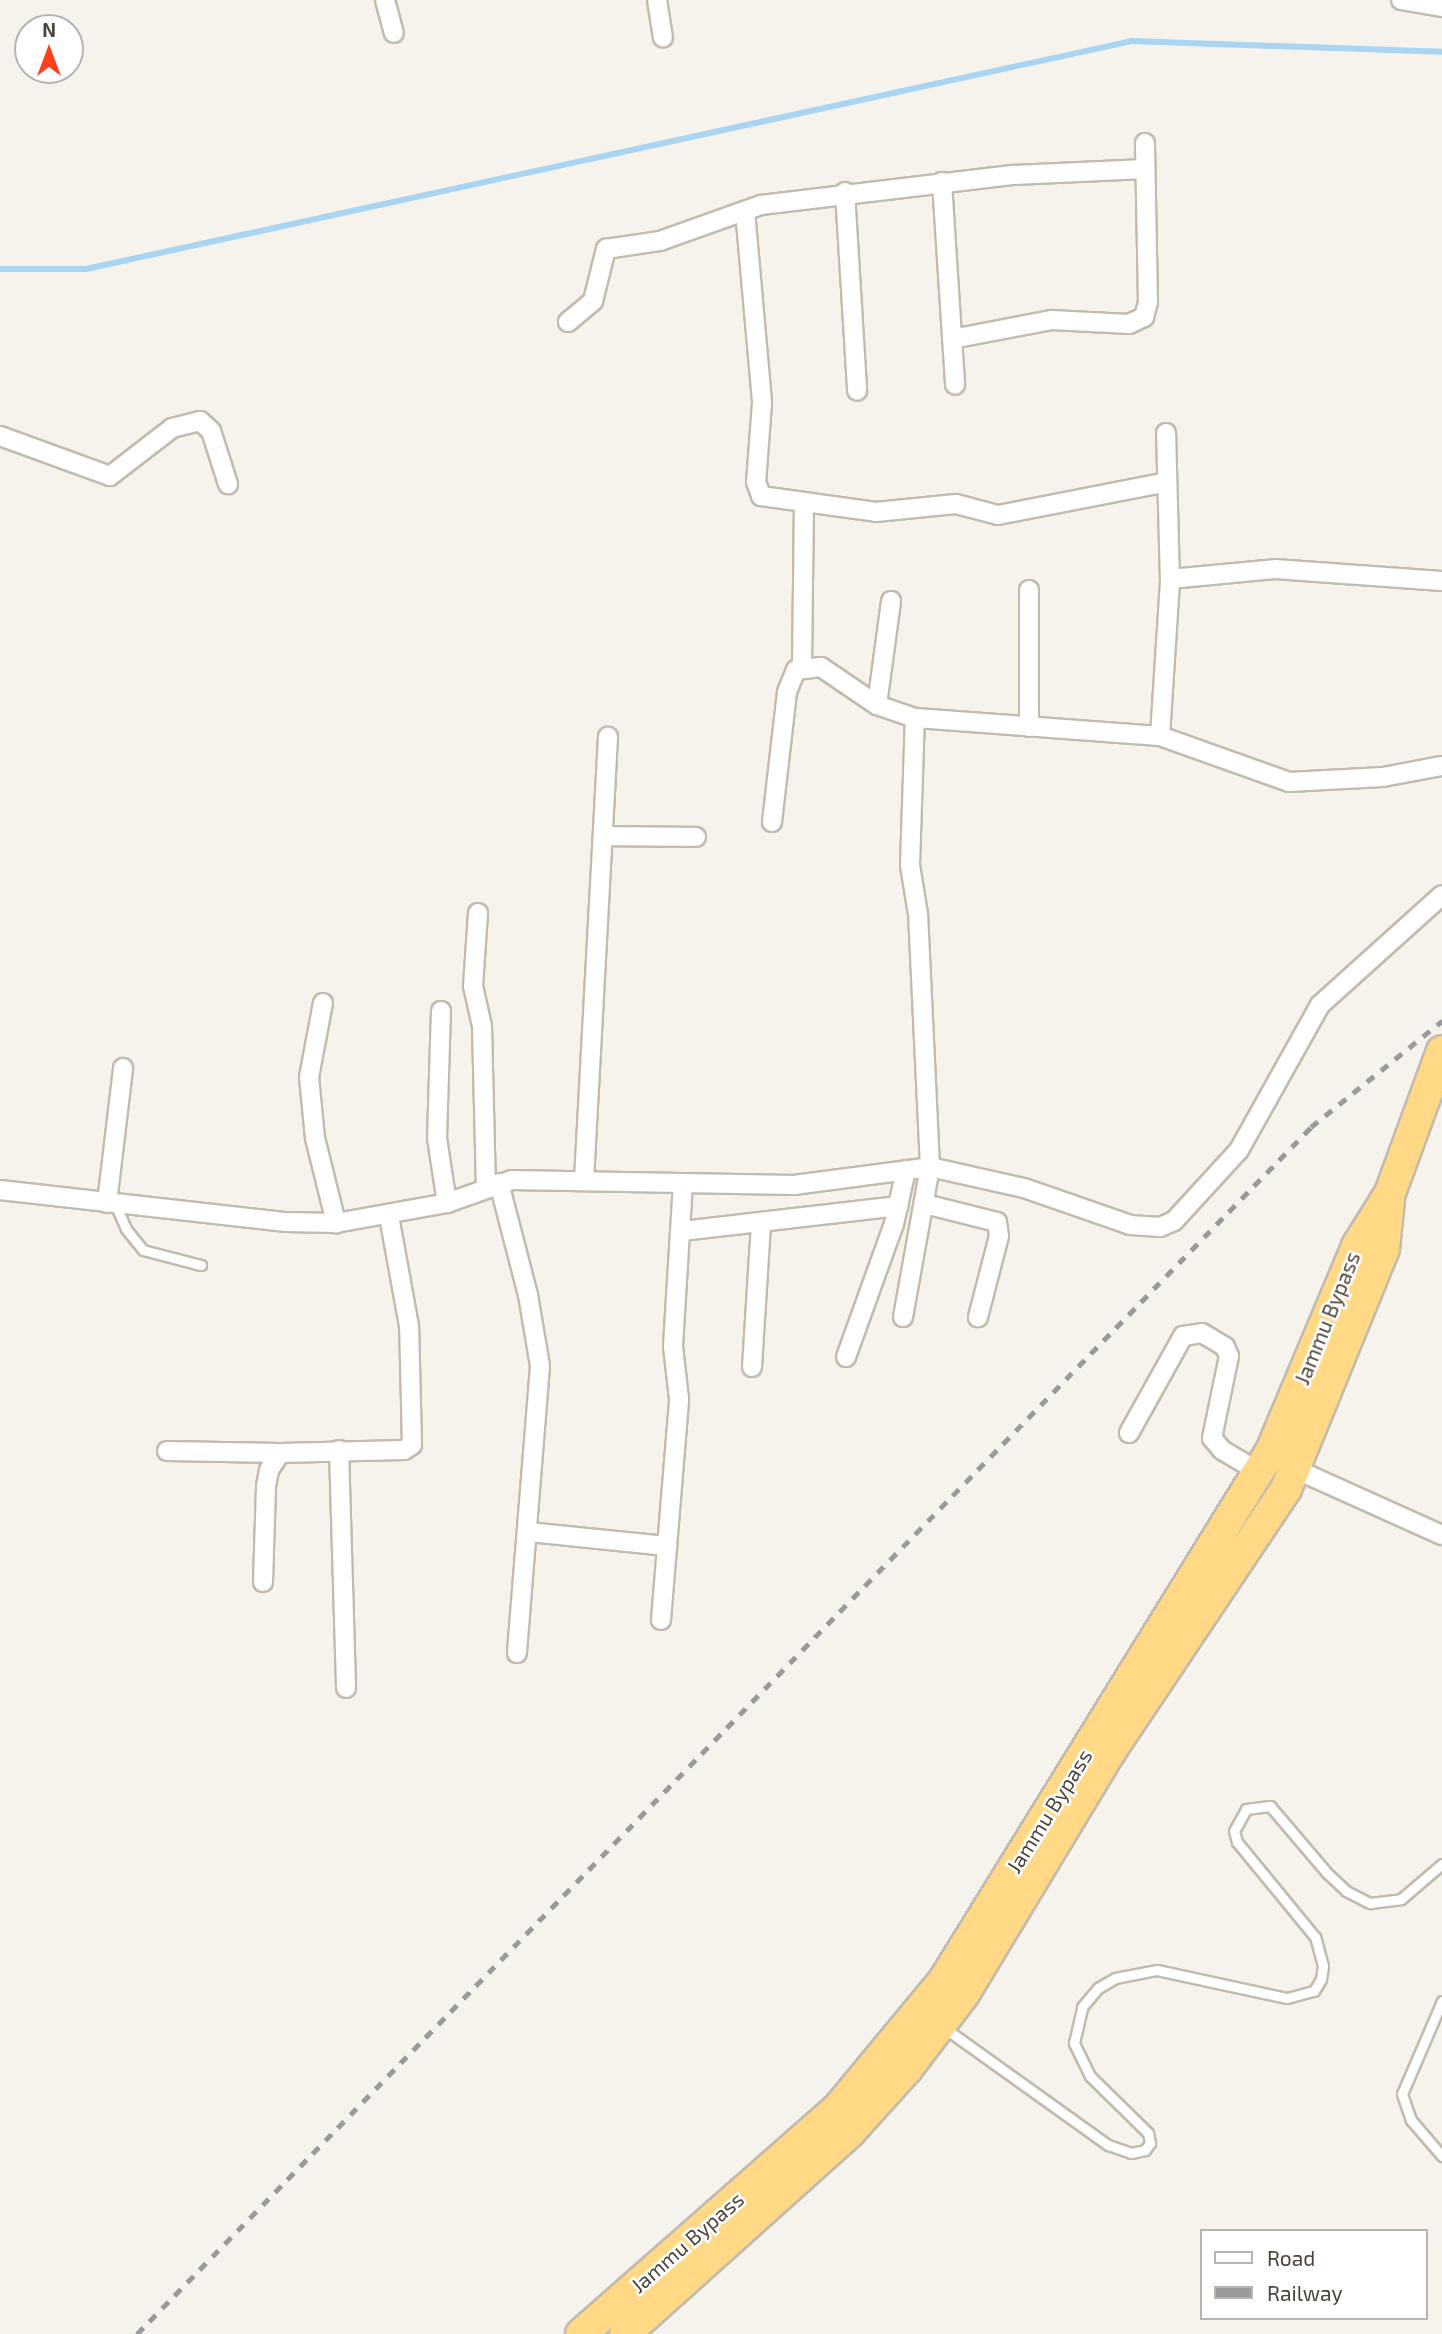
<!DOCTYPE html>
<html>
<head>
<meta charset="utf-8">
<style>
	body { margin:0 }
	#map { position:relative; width:1442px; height:2334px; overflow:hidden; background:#f6f3ec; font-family:"Exo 2",sans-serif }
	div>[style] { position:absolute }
	.stream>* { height:6px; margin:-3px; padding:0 3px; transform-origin:3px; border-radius:3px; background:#a9d4f2 }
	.roads { filter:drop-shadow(2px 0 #c2bbae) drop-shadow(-2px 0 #c2bbae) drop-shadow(0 2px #c2bbae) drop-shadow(0 -2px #c2bbae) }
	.service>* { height:9px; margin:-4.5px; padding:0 4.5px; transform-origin:4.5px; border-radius:4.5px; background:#fff }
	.minor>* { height:18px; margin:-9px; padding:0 9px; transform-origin:9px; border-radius:9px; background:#fff }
	.trunk>* { height:30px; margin:-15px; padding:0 15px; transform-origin:15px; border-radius:15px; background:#ffd985 }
	.rail>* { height:5px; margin-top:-2.5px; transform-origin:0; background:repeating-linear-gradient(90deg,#9a9a9a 0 9px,transparent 0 18px) }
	span { translate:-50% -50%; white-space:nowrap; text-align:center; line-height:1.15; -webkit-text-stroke:5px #fff; paint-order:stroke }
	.street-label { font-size:21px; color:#4b4439 }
	.legend { position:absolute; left:1200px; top:2229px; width:228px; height:91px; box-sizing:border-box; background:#fff; border:2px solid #b7b4b0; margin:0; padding:9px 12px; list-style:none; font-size:21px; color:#4b4439 }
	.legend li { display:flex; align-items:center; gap:14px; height:35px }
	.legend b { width:35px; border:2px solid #b7b4b0 }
	.north { position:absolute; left:14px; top:14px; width:70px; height:70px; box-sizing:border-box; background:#fff; border:2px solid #b7b4b0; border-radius:50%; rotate:0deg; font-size:19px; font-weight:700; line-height:28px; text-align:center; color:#4b4439 }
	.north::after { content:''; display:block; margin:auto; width:24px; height:32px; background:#fc3f1d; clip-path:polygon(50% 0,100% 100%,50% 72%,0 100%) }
</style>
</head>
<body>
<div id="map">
	<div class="stream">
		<div style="left:0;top:269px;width:86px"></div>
		<div style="left:86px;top:269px;width:1071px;rotate:-12.3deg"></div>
		<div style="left:1132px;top:41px;width:310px;rotate:2deg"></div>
	</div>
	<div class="roads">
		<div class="service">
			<div style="left:115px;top:1204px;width:27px;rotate:66deg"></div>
			<div style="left:126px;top:1229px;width:27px;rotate:51deg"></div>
			<div style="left:143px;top:1250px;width:60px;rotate:14.5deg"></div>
			<div style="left:1442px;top:2001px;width:101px;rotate:113.3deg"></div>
			<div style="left:1402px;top:2094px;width:28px;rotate:71deg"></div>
			<div style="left:1411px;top:2120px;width:48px;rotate:49.3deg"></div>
			<div style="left:943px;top:2027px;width:203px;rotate:35.6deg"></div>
			<div style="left:1108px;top:2145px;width:24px;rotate:19deg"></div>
			<div style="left:1131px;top:2153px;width:14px;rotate:-12deg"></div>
			<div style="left:1145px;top:2150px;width:9px;rotate:-54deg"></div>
			<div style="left:1150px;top:2143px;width:10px;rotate:-101deg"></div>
			<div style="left:1148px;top:2133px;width:81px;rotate:-135.5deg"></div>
			<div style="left:1090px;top:2076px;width:37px;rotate:-116deg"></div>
			<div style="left:1074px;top:2043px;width:37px;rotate:-77deg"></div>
			<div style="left:1082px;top:2007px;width:25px;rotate:-50deg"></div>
			<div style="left:1098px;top:1988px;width:20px;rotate:-30deg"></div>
			<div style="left:1115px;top:1978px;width:43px;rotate:-10.8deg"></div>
			<div style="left:1157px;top:1970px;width:133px;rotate:12.2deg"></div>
			<div style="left:1287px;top:1998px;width:28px;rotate:-15deg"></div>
			<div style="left:1314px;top:1991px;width:14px;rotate:-60deg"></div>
			<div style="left:1321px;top:1979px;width:13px;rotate:-81deg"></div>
			<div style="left:1323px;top:1966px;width:30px;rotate:-105deg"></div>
			<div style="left:1315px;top:1937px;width:123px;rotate:-129.4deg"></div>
			<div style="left:1237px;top:1842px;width:11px;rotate:-105deg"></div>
			<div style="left:1234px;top:1831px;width:25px;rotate:-61deg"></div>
			<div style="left:1246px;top:1809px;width:24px;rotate:-7deg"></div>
			<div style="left:1270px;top:1806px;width:88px;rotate:49.6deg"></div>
			<div style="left:1327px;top:1873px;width:26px;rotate:43deg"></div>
			<div style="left:1346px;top:1891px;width:27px;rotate:27deg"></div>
			<div style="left:1370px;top:1903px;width:31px;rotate:-7deg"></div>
			<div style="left:1401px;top:1899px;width:54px;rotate:-40.5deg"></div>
		</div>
		<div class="minor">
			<div style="left:385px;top:0;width:34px;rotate:75deg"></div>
			<div style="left:657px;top:0;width:38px;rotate:81deg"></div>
			<div style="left:1401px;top:0;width:42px;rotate:9.7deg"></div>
			<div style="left:942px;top:182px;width:203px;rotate:86.3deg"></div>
			<div style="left:845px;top:192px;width:199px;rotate:86.5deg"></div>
			<div style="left:745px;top:211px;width:193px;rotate:84.9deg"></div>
			<div style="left:762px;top:403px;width:79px;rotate:94.3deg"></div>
			<div style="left:756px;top:482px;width:15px;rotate:70deg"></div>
			<div style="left:761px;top:496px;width:116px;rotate:7.9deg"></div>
			<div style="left:876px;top:512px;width:80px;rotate:-5.7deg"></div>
			<div style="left:956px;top:504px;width:43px;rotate:14.7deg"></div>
			<div style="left:998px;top:515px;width:172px;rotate:-11deg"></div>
			<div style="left:568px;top:322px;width:33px;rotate:-40deg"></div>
			<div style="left:593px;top:301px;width:54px;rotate:-76deg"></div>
			<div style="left:606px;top:249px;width:55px;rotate:-8.4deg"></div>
			<div style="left:660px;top:241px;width:107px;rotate:-19.6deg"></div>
			<div style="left:761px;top:205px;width:255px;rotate:-6.8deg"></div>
			<div style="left:1014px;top:175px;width:131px;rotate:-2.6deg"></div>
			<div style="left:952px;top:339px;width:102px;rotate:-10.8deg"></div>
			<div style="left:1052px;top:320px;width:77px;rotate:3deg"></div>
			<div style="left:1129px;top:324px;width:17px;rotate:-25deg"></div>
			<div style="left:1144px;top:317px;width:16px;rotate:-75deg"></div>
			<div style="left:1148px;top:302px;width:159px;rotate:-91.1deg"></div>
			<div style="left:0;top:436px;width:117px;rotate:20deg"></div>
			<div style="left:110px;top:476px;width:78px;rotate:-37.7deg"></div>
			<div style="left:172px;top:428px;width:29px;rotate:-14deg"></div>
			<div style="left:200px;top:421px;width:15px;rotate:42deg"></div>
			<div style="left:211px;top:431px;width:56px;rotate:72.2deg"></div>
			<div style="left:1170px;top:579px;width:105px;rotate:-5.4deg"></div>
			<div style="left:1275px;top:569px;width:167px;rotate:4.1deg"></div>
			<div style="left:1029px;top:590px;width:137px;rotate:90deg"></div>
			<div style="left:802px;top:666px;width:162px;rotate:-89.3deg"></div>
			<div style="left:877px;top:705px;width:105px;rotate:-82.3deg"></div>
			<div style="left:1160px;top:736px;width:153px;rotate:-86.3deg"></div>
			<div style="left:1170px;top:583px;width:150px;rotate:-91.5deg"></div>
			<div style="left:772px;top:822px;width:131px;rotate:-83.4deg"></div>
			<div style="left:787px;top:692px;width:24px;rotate:-68deg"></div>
			<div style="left:796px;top:670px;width:25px;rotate:-7deg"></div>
			<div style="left:821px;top:667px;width:68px;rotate:34.2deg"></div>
			<div style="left:877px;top:705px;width:40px;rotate:18.9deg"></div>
			<div style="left:603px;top:836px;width:93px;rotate:0.6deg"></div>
			<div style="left:478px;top:913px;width:73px;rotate:93.9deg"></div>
			<div style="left:473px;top:986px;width:41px;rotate:77.3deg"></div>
			<div style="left:482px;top:1026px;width:162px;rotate:88.6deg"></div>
			<div style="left:323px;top:1003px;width:75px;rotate:100.7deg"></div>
			<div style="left:309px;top:1077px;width:61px;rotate:84.4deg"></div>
			<div style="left:315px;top:1138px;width:88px;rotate:76.1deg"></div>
			<div style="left:441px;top:1011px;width:127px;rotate:91.8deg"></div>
			<div style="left:437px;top:1138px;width:66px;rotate:81.3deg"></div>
			<div style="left:584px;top:1180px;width:444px;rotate:-86.9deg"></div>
			<div style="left:499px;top:1183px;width:116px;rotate:75.5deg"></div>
			<div style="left:528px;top:1295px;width:72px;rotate:80.4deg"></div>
			<div style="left:540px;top:1366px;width:288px;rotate:94.6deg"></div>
			<div style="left:0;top:1190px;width:288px;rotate:6.4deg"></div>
			<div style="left:286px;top:1222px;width:50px;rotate:1.1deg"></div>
			<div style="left:336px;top:1223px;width:113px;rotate:-10.2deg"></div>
			<div style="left:447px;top:1203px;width:69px;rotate:-19.5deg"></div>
			<div style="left:512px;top:1180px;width:282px;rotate:1deg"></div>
			<div style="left:794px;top:1185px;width:137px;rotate:-7.5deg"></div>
			<div style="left:930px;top:1167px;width:253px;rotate:-92.7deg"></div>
			<div style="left:918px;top:914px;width:50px;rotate:-99.3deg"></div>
			<div style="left:910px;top:865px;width:147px;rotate:-88.1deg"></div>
			<div style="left:915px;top:718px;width:246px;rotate:4.2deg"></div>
			<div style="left:1160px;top:736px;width:137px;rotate:19.6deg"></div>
			<div style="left:1289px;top:782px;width:94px;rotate:-3deg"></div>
			<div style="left:1383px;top:777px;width:60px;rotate:-10.6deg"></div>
			<div style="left:107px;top:1203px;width:136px;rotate:-83.2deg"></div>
			<div style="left:925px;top:1204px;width:74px;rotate:14deg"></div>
			<div style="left:997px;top:1222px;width:14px;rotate:82deg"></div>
			<div style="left:999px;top:1236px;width:84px;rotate:104.5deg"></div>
			<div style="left:682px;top:1231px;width:218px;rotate:-6.6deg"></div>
			<div style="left:903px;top:1317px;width:152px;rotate:-79.8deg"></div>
			<div style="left:930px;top:1167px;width:96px;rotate:12.6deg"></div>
			<div style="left:1024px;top:1188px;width:112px;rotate:19.2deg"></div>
			<div style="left:1130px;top:1225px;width:30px;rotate:4deg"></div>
			<div style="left:1160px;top:1227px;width:15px;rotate:-23deg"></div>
			<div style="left:1174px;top:1221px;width:96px;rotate:-47.5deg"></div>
			<div style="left:1239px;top:1150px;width:166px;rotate:-60.8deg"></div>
			<div style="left:1320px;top:1005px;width:164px;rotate:-42deg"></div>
			<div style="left:846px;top:1357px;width:141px;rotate:-70.2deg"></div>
			<div style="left:894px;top:1224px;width:55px;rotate:-77.5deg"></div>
			<div style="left:752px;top:1367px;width:142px;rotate:-86.4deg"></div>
			<div style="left:1129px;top:1433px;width:111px;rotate:-60.9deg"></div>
			<div style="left:1183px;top:1336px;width:19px;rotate:-9deg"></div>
			<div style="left:1202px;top:1333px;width:27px;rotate:31deg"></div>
			<div style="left:1225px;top:1347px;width:10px;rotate:66deg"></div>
			<div style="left:1229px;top:1356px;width:84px;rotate:101.7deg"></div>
			<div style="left:1212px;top:1438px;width:16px;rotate:50deg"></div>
			<div style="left:1222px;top:1450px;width:43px;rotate:30.7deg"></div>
			<div style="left:339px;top:1450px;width:238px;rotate:88.3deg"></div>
			<div style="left:167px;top:1451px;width:113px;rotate:1deg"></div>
			<div style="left:280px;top:1453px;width:124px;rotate:-1.4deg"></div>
			<div style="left:404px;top:1450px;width:9px;rotate:-32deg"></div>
			<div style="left:412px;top:1445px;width:119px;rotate:-91.4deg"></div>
			<div style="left:409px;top:1326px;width:112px;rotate:-100.3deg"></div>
			<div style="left:1295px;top:1469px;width:161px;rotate:24.2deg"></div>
			<div style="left:529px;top:1532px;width:139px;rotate:5.8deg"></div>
			<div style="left:263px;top:1582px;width:96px;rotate:-88.2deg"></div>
			<div style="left:266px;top:1486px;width:16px;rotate:-79deg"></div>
			<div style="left:269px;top:1470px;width:20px;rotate:-57deg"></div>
			<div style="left:661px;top:1620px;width:222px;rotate:-85.3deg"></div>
			<div style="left:679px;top:1399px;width:53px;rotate:-96.5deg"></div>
			<div style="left:673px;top:1346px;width:163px;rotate:-86.5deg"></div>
		</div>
		<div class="trunk">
			<div style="left:581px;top:2334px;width:344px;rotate:-41.3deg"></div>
			<div style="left:839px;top:2107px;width:165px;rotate:-50.4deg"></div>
			<div style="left:944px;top:1980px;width:622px;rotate:-58.28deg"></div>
			<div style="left:1271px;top:1451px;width:222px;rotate:-67.2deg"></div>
			<div style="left:1357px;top:1246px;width:62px;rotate:-58.1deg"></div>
			<div style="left:1390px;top:1193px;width:151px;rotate:-69.9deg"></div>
			<div style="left:625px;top:2334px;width:302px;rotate:-41.9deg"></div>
			<div style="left:850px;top:2132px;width:85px;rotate:-47.9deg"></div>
			<div style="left:907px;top:2069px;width:94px;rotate:-52.8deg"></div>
			<div style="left:964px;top:1994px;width:283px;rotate:-58.9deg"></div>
			<div style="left:1110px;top:1752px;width:316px;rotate:-56.2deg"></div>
			<div style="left:1286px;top:1489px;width:259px;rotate:-67.8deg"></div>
			<div style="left:1384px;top:1249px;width:49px;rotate:-84.2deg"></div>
		</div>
	</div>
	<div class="rail">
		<div style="left:137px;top:2334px;width:1684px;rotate:-45.79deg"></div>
		<div style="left:1311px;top:1127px;width:169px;rotate:-39deg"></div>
	</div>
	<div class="street-label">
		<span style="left:1327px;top:1318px;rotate:-68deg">Jammu Bypass</span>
		<span style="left:1049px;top:1811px;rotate:-58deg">Jammu Bypass</span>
		<span style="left:687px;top:2242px;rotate:-41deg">Jammu Bypass</span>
	</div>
	<ul class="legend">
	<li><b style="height:9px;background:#fff"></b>Road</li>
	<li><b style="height:9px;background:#9a9a9a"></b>Railway</li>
	</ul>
	<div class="north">N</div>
</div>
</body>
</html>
